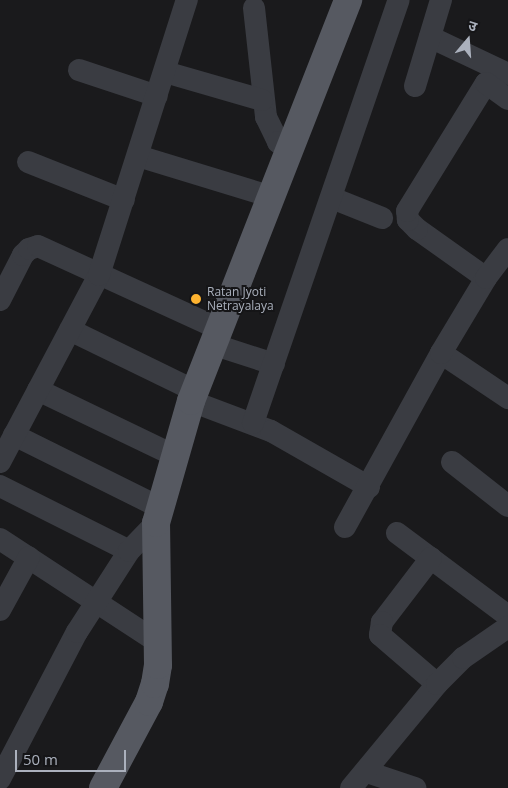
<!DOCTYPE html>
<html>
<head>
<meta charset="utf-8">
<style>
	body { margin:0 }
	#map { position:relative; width:508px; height:788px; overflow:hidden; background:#1a1a1c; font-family:"Open Sans","Noto Sans Devanagari",sans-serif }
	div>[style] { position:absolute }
	.minor>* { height:22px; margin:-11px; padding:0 11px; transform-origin:11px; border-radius:11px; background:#3a3c42 }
	.major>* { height:28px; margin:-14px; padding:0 14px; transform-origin:14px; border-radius:14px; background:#565961 }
	.dots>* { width:14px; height:14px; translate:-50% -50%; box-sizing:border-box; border:2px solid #151517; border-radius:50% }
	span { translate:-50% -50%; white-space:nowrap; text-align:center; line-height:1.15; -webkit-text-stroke:4px #151517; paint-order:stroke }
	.poi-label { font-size:12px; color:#abb1bd }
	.left { translate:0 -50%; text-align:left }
	.north { position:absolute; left:443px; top:15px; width:50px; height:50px; -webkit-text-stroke:4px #151517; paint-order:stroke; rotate:18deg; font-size:14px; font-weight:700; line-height:20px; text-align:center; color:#abb1bd }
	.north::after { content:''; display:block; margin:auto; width:18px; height:22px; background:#abb1bd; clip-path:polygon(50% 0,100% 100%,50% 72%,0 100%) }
	.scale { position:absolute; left:15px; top:750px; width:111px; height:22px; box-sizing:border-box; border:2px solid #abb1bd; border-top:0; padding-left:6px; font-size:15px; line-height:18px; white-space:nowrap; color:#abb1bd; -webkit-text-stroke:4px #151517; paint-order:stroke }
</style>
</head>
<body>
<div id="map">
	<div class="minor">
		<div style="left:254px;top:8px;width:110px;rotate:83.7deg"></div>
		<div style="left:266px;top:117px;width:28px;rotate:64deg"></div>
		<div style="left:278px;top:142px;width:12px;rotate:35deg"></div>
		<div style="left:430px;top:37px;width:86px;rotate:25.4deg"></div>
		<div style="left:79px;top:70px;width:82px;rotate:18.4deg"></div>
		<div style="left:165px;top:72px;width:101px;rotate:16.1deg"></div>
		<div style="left:415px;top:86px;width:90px;rotate:-73.2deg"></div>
		<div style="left:138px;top:156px;width:137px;rotate:17deg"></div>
		<div style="left:28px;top:162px;width:103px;rotate:21.6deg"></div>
		<div style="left:332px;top:198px;width:54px;rotate:21.8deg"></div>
		<div style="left:486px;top:278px;width:85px;rotate:-144.6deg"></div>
		<div style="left:417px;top:229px;width:13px;rotate:-135deg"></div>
		<div style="left:408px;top:220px;width:9px;rotate:-96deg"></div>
		<div style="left:407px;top:211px;width:150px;rotate:-58.3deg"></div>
		<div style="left:486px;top:83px;width:27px;rotate:36deg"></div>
		<div style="left:0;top:300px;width:51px;rotate:-62.9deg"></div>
		<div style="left:23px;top:255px;width:8px;rotate:-45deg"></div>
		<div style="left:29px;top:249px;width:9px;rotate:-18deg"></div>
		<div style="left:38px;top:246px;width:197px;rotate:24.6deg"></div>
		<div style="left:70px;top:330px;width:139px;rotate:26deg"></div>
		<div style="left:212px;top:344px;width:65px;rotate:17.9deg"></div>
		<div style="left:441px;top:353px;width:81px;rotate:33.9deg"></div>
		<div style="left:38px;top:390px;width:152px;rotate:25.7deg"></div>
		<div style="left:191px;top:401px;width:85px;rotate:20.6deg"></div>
		<div style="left:271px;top:431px;width:113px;rotate:29.7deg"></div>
		<div style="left:253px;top:423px;width:447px;rotate:-71deg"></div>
		<div style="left:14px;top:435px;width:162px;rotate:26.4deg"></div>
		<div style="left:0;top:462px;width:212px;rotate:-62.1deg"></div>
		<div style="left:99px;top:275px;width:289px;rotate:-72.3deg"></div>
		<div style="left:452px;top:462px;width:71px;rotate:38.2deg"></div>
		<div style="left:0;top:486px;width:144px;rotate:26.7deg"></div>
		<div style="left:345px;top:527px;width:199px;rotate:-61.1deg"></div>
		<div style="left:441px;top:353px;width:87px;rotate:-59deg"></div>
		<div style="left:486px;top:278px;width:36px;rotate:-53deg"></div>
		<div style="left:397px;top:533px;width:139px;rotate:36.8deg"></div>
		<div style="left:0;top:539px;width:186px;rotate:33.2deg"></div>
		<div style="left:431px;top:558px;width:81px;rotate:127.4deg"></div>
		<div style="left:382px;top:622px;width:13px;rotate:99deg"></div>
		<div style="left:380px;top:635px;width:75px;rotate:40.7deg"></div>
		<div style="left:0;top:610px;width:60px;rotate:-61.3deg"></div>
		<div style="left:367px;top:772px;width:51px;rotate:18.4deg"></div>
		<div style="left:0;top:779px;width:166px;rotate:-62.4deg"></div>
		<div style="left:77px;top:632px;width:96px;rotate:-57.3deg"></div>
		<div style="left:129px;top:551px;width:39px;rotate:-46deg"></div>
		<div style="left:351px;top:788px;width:135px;rotate:-50.4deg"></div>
		<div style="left:437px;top:684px;width:37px;rotate:-45deg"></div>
		<div style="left:463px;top:658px;width:55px;rotate:-34.6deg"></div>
	</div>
	<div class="major">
		<div style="left:103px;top:788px;width:98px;rotate:-61.9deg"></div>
		<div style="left:149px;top:702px;width:19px;rotate:-72deg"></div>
		<div style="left:155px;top:684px;width:19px;rotate:-81deg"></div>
		<div style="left:158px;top:665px;width:142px;rotate:-90.8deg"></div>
		<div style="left:156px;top:523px;width:127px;rotate:-74deg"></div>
		<div style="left:191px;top:401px;width:431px;rotate:-68.6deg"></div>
	</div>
	<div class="dots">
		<div style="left:196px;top:299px;background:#feb330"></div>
	</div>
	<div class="poi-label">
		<span class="left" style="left:207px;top:299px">Ratan Jyoti<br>Netrayalaya</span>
	</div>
	<div class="north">उ</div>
	<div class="scale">50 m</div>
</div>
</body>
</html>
